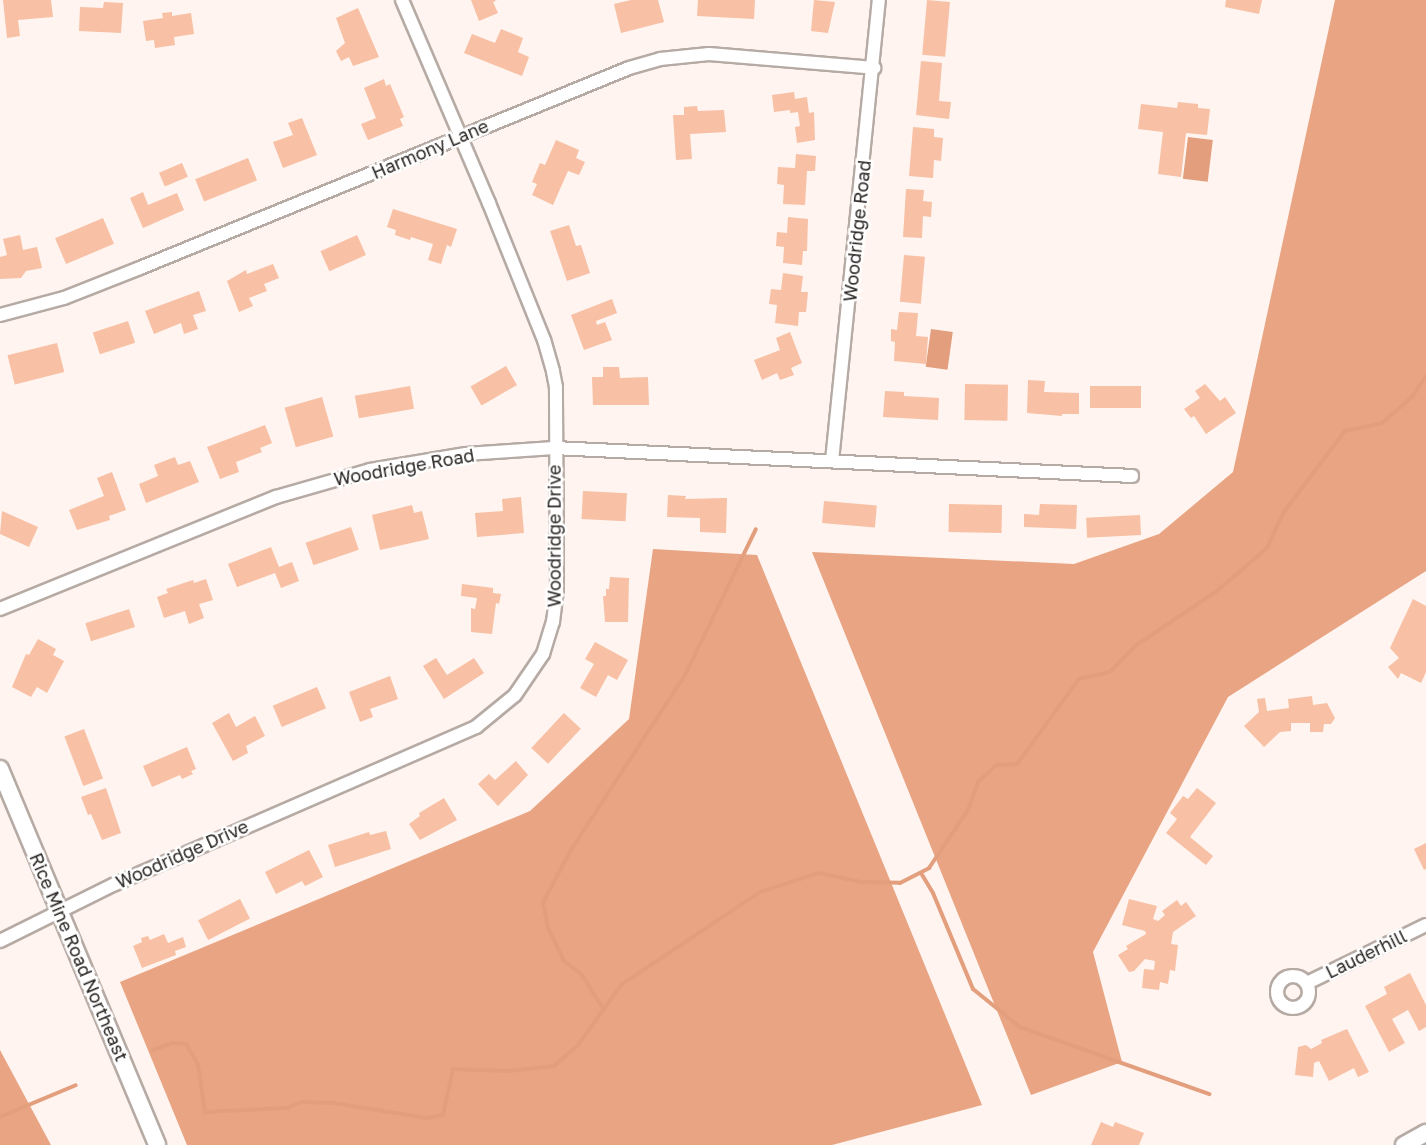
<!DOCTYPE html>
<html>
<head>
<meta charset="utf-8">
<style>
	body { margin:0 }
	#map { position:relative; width:1426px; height:1145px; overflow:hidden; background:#fff4ef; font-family:"Golos Text",sans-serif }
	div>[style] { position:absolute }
	.forest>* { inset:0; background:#e9a583 }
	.water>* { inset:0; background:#e39f7d; transform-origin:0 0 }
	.stream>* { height:4px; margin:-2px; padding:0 2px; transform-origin:2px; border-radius:2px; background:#e39f7d }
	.building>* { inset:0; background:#f8c0a4; transform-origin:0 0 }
	.roads { filter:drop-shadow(2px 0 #b6aaa4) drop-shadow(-2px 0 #b6aaa4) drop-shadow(0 2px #b6aaa4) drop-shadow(0 -2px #b6aaa4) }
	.street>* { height:12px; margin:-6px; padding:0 6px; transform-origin:6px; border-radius:6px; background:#fff }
	.street>.ring { margin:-6px; padding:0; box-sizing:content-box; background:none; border:12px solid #fff; border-radius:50% }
	.secondary>* { height:16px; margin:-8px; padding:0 8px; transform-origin:8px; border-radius:8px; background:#fff }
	span { translate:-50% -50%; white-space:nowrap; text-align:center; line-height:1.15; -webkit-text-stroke:5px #fff; paint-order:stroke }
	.street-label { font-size:18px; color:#282422 }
</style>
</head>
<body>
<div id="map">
	<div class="forest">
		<div style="clip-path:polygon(1335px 0,1426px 0,1426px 571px,1228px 697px,1093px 952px,1122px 1062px,1031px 1095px,812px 552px,1074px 564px,1159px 534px,1233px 472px)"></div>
		<div style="clip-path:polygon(653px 549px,757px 555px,982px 1105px,832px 1145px,187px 1145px,120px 982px,530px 811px,629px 719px)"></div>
		<div style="clip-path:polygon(0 1050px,51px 1145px,0 1145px)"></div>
	</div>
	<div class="water">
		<div style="left:1188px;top:137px;width:25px;height:42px;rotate:7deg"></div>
		<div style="left:931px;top:329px;width:22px;height:38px;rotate:8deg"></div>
	</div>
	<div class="stream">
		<div style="left:921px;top:873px;width:23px;rotate:59deg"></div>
		<div style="left:933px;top:893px;width:104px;rotate:67.4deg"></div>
		<div style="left:973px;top:989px;width:60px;rotate:39deg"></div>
		<div style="left:1020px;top:1027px;width:201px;rotate:19.5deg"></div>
		<div style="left:602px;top:1007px;width:39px;rotate:-122deg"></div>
		<div style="left:581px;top:974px;width:21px;rotate:-143deg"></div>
		<div style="left:564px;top:961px;width:37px;rotate:-116deg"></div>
		<div style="left:548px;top:928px;width:25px;rotate:-101deg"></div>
		<div style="left:543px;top:903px;width:56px;rotate:-62.5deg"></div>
		<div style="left:569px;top:853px;width:212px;rotate:-56.9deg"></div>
		<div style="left:685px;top:675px;width:162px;rotate:-64.1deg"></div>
		<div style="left:153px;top:1050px;width:20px;rotate:-20deg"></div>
		<div style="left:172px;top:1043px;width:14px;rotate:4deg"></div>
		<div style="left:186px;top:1044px;width:24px;rotate:60deg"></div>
		<div style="left:198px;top:1065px;width:48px;rotate:81.5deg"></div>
		<div style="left:205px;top:1112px;width:82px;rotate:-2.8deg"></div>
		<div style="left:287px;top:1108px;width:16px;rotate:-22deg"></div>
		<div style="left:302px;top:1102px;width:32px;rotate:2deg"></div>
		<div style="left:334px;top:1103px;width:94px;rotate:9.2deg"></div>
		<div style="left:427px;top:1118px;width:16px;rotate:-11deg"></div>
		<div style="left:443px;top:1115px;width:47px;rotate:-77.7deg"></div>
		<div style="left:453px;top:1069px;width:56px;rotate:2deg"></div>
		<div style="left:509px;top:1071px;width:45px;rotate:-6.3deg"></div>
		<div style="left:554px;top:1066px;width:32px;rotate:-41deg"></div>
		<div style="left:578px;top:1045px;width:74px;rotate:-54.4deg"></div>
		<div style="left:621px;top:985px;width:167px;rotate:-33.8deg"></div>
		<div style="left:760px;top:892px;width:62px;rotate:-17.9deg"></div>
		<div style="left:819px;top:873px;width:43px;rotate:12.1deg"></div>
		<div style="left:861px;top:882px;width:39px;rotate:1deg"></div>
		<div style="left:900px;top:883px;width:33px;rotate:-27deg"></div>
		<div style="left:929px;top:868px;width:70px;rotate:-56.1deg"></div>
		<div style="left:968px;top:810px;width:30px;rotate:-70deg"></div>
		<div style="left:978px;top:782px;width:25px;rotate:-43deg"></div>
		<div style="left:996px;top:765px;width:21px;rotate:-3deg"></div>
		<div style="left:1017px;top:764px;width:105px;rotate:-53.9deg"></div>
		<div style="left:1079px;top:679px;width:32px;rotate:-13deg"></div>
		<div style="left:1110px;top:672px;width:36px;rotate:-46deg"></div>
		<div style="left:1135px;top:646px;width:99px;rotate:-33.9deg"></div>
		<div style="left:1217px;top:591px;width:66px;rotate:-40.7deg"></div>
		<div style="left:1267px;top:548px;width:38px;rotate:-65deg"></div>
		<div style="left:1283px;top:513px;width:103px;rotate:-52.9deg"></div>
		<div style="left:1345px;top:431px;width:38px;rotate:-12deg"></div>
		<div style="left:1382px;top:423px;width:40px;rotate:-41deg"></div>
		<div style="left:1412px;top:397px;width:25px;rotate:-56deg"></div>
		<div style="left:0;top:1117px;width:82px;rotate:-22.8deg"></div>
	</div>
	<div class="building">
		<div style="clip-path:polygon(3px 0,51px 0,53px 17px,18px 20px,20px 36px,7px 38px)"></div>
		<div style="clip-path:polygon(471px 0,497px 0,493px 2px,498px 13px,479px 21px)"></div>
		<div style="clip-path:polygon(631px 0,658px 0,664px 22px,621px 33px,614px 4px)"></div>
		<div style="clip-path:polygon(698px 0,755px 0,754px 19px,697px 16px)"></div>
		<div style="clip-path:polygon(814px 0,835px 2px,828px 33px,811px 31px)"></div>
		<div style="left:927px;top:0;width:23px;height:55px;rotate:5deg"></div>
		<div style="clip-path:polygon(1226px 0,1262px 0,1259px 14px,1225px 7px)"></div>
		<div style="clip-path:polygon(104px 2px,123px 3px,121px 33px,79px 31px,80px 7px,103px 8px)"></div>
		<div style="clip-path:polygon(358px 8px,379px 57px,353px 66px,349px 57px,341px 61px,336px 51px,345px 43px,336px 18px)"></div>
		<div style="clip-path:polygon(172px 12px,172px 16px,191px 13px,194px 34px,174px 37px,175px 45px,155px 48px,154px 40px,146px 41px,143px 21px,163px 18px,162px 13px)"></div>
		<div style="clip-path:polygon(501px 29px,523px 38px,518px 52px,529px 57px,522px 76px,464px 53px,472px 34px,495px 43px)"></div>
		<div style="clip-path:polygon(921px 61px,942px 63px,939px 101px,951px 102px,949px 119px,916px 115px)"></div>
		<div style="clip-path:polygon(384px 79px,386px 86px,390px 84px,404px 117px,400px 119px,403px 126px,368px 140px,361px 124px,376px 118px,364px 88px)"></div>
		<div style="clip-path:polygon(794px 92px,795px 99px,807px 97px,809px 113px,814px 112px,815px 140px,797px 143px,795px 127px,800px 126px,798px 112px,790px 113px,790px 110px,774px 112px,772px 95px)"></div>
		<div style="clip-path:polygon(1178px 102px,1198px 104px,1198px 108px,1210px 109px,1207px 135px,1186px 133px,1181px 177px,1158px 174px,1163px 132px,1138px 129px,1141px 104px,1177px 108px)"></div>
		<div style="clip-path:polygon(697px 106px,698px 111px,724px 110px,726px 132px,690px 134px,692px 159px,676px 160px,673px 115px,684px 115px,684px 107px)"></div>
		<div style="clip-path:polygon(302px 118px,317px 155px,283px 168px,273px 142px,293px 135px,288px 123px)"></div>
		<div style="clip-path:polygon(913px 127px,934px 129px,934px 137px,943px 138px,941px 161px,934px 160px,933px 178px,909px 176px)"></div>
		<div style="clip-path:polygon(556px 140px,579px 150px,576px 158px,585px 162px,579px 175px,568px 171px,553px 205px,532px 195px,537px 184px,532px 182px,540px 163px,545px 165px)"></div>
		<div style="clip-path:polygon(796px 154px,816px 156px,815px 171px,807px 171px,805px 205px,783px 204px,784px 185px,777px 184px,778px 167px,795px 168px)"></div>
		<div style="left:248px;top:158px;width:24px;height:57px;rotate:68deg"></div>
		<div style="left:182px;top:163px;width:15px;height:25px;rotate:67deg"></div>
		<div style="clip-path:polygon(906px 189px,924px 190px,923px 201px,932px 202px,931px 217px,923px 216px,922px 238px,903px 237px)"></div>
		<div style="clip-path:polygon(143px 192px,148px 205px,177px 193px,184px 210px,143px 228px,130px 198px)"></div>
		<div style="clip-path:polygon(393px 209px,457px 229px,451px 247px,447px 245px,441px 264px,428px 260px,433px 244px,411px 237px,410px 240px,395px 235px,396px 230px,387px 227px)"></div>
		<div style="clip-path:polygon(788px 217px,808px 219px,807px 251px,803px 251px,802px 265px,783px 263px,784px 247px,776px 246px,777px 232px,787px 233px)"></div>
		<div style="left:103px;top:218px;width:28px;height:52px;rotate:67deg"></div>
		<div style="clip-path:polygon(569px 225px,576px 246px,581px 245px,590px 273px,567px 281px,550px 231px)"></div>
		<div style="clip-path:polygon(20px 235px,23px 250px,37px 247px,42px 268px,26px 271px,21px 278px,0 279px,0 257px,7px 255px,3px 239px)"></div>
		<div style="left:357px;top:235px;width:22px;height:40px;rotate:66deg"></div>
		<div style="left:904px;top:255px;width:21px;height:47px;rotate:5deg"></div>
		<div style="clip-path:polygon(273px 264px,279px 278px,264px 284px,267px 291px,249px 298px,253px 306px,239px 312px,227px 281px,246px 270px,247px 274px)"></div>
		<div style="clip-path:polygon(783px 273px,803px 276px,801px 292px,808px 292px,806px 312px,799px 312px,798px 326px,775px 323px,777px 305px,769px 304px,771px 289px,781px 290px)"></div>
		<div style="clip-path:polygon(199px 291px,206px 311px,193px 315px,198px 329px,184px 334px,181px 323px,154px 334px,145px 311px)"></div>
		<div style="clip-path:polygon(612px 299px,617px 313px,596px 321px,597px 325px,605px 322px,612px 340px,584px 350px,571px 315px)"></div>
		<div style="clip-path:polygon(899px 312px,918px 313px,916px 336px,928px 337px,926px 364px,894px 361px,895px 342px,891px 341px,891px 329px,897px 330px)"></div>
		<div style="left:128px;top:321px;width:23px;height:37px;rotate:72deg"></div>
		<div style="clip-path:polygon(790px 332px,802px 363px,791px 368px,794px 375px,780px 380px,777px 373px,762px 380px,754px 360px,780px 350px,776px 338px)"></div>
		<div style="left:57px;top:343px;width:30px;height:51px;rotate:76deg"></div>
		<div style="left:506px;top:366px;width:22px;height:41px;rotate:60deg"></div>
		<div style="clip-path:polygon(603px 367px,619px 367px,620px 378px,648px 377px,649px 405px,593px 405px,592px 377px,603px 377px)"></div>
		<div style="clip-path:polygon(1028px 380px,1045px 381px,1044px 392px,1079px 393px,1079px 414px,1062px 414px,1062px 416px,1027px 413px)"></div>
		<div style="left:965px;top:384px;width:43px;height:36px;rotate:1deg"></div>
		<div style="clip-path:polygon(1205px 384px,1220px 401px,1225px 397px,1236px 413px,1206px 434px,1194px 416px,1191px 418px,1184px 409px,1200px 398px,1195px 391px)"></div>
		<div style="left:410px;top:386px;width:23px;height:56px;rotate:80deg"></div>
		<div style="left:1090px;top:386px;width:51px;height:22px"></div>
		<div style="clip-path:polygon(885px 391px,904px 392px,904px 396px,939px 398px,938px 420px,883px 417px)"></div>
		<div style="left:322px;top:397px;width:41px;height:39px;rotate:74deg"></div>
		<div style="clip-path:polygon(265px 425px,272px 443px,260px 448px,262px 452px,236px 462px,239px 472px,220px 479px,207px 447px)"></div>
		<div style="clip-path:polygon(175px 457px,178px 465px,190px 461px,199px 482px,146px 503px,139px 484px,158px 476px,154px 465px)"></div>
		<div style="clip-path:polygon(112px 472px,126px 510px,109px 516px,110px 520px,77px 530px,69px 510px,104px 496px,97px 478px)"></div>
		<div style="left:583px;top:491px;width:44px;height:28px;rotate:3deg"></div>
		<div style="clip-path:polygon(668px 495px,686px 496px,685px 499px,727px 498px,726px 533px,700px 532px,700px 518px,667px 517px)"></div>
		<div style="clip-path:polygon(521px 497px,524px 533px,477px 537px,475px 513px,503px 511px,502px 499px)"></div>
		<div style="left:824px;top:501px;width:53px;height:22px;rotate:5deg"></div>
		<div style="left:949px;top:504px;width:53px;height:28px;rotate:1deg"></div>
		<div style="clip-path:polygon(1040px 504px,1077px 505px,1076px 529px,1024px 527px,1024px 514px,1039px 515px)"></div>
		<div style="clip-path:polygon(412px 505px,414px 513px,422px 511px,429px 539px,380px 550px,372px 515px)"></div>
		<div style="clip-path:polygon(2px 511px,38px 527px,29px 547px,0 534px)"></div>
		<div style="left:1140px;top:515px;width:20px;height:54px;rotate:87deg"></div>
		<div style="left:351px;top:527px;width:24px;height:48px;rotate:71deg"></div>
		<div style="clip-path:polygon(271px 547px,279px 567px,292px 562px,299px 581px,281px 588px,275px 573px,237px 587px,228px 564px)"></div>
		<div style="clip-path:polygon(610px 577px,629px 578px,628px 622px,605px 622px,603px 596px,606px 596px,606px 589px,609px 589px)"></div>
		<div style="clip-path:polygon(206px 579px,213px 600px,199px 604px,204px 618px,189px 624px,185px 611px,164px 618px,157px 597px,168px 593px,166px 589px,193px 580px,194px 583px)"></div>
		<div style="clip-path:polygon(462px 584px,493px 588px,493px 593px,501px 594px,499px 604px,496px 603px,492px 634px,471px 632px,471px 608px,475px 609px,477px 598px,461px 596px)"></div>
		<div style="clip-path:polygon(1413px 599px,1426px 606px,1426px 672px,1421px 683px,1401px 673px,1398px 679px,1388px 667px,1399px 658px,1390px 648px)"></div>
		<div style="left:129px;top:609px;width:19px;height:46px;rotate:72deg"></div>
		<div style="clip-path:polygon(38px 639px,56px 649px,53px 655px,64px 661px,47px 693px,37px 687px,31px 697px,12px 687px,26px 654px,29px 655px)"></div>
		<div style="clip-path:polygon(595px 642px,628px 660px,617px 680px,608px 675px,596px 697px,580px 688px,594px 664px,585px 659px)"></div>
		<div style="clip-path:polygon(436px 658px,447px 675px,474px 658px,484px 673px,444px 699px,423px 666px)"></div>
		<div style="clip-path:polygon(390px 676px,398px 699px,370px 709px,373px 717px,360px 722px,349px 692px)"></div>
		<div style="left:317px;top:687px;width:23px;height:48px;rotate:67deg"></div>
		<div style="clip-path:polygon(1312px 696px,1313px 705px,1327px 703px,1335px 718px,1331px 724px,1324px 724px,1323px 732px,1310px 732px,1310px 723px,1291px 723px,1291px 731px,1280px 732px,1264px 747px,1244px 726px,1259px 712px,1257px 699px,1265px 698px,1267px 711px,1289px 708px,1288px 699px)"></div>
		<div style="clip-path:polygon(229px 713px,236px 727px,255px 716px,265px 736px,246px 746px,248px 753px,233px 761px,212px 723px)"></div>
		<div style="left:564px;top:713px;width:23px;height:48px;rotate:43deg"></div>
		<div style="left:84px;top:729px;width:53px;height:21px;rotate:69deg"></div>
		<div style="clip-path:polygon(187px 747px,196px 769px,191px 771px,193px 774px,182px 779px,180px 775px,152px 787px,143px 766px)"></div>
		<div style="clip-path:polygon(516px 761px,528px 775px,498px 806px,478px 784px,489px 774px,495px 780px)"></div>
		<div style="clip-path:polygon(106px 788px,121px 833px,102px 840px,91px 814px,88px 815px,81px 797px)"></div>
		<div style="clip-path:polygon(1197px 788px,1216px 803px,1190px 837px,1213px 856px,1206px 865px,1166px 833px,1177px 819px,1170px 813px,1183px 796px,1188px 799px)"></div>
		<div style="clip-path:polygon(444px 798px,457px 820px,420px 840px,409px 824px,420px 816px,419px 813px)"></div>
		<div style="clip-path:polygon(386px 831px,391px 849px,335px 867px,328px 845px,369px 832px,370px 835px)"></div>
		<div style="clip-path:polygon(1426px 843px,1426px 869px,1424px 870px,1414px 849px)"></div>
		<div style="clip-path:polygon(309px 850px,323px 877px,305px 886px,302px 881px,276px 894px,265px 872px)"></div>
		<div style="left:240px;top:899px;width:22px;height:47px;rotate:63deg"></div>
		<div style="clip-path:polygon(1129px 899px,1157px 906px,1153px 919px,1158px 921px,1165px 915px,1162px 911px,1177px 900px,1181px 906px,1186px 902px,1196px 916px,1173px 932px,1171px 944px,1178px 945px,1175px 971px,1170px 970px,1168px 984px,1160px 982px,1159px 990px,1142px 988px,1144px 969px,1154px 970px,1155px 961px,1145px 959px,1134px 971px,1129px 972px,1118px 955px,1128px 949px,1126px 946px,1146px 934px,1145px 931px,1122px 925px)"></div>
		<div style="clip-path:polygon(164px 934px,168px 943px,183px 937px,186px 947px,175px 951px,176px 955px,142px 968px,133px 946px,142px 942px,141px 938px,148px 936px,150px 940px)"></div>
		<div style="clip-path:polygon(1410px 973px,1426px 1005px,1426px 1027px,1419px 1031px,1408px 1010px,1392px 1019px,1405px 1043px,1389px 1052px,1365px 1006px,1387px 994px,1384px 987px)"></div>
		<div style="clip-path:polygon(1347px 1029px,1369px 1072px,1358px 1077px,1354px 1068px,1329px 1081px,1319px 1061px,1314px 1063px,1313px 1077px,1295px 1075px,1298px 1047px,1306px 1045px,1311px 1049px,1322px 1043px,1321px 1040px)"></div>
		<div style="clip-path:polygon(1101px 1122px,1113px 1127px,1115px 1122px,1144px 1133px,1139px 1145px,1091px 1145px)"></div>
	</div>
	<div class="roads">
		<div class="street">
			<div style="left:0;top:315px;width:66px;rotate:-14.9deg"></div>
			<div style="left:64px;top:298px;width:82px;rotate:-21.5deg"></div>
			<div style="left:140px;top:268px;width:528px;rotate:-22.24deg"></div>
			<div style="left:629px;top:68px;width:32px;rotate:-16deg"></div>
			<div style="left:660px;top:59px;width:49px;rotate:-5.8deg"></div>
			<div style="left:709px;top:54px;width:166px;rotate:4.8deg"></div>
			<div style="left:832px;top:461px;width:463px;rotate:-84.2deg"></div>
			<div style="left:0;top:609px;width:298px;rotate:-22.1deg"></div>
			<div style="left:276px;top:497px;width:98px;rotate:-16deg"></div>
			<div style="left:370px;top:470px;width:97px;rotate:-9.5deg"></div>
			<div style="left:466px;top:454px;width:88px;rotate:-3.9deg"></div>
			<div style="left:554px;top:448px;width:579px;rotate:2.77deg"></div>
			<div style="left:0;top:941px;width:128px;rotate:-26.4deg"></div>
			<div style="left:115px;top:884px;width:394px;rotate:-23.5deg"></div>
			<div style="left:476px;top:727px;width:50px;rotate:-39.4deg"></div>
			<div style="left:515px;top:695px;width:50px;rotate:-55.7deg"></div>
			<div style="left:543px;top:654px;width:34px;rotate:-73deg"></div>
			<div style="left:553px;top:622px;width:32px;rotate:-83deg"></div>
			<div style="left:557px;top:590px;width:203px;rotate:-90.3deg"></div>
			<div style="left:556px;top:387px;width:16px;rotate:-101deg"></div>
			<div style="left:553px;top:371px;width:32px;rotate:-106deg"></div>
			<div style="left:544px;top:340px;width:148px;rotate:-111.9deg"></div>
			<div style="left:489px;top:203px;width:221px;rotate:-113.2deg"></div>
			<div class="ring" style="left:1277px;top:976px;width:20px;height:20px"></div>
			<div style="left:1307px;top:983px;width:132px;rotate:-26deg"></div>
		</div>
		<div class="secondary">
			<div style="left:0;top:769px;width:407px;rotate:67.3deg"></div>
			<div style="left:1404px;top:1145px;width:25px;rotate:-29deg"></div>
		</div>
	</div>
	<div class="street-label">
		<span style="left:430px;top:149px;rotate:-23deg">Harmony Lane</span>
		<span style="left:857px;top:231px;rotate:-84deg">Woodridge Road</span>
		<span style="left:404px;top:467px;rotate:-10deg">Woodridge Road</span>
		<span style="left:554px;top:536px;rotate:-90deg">Woodridge Drive</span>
		<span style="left:182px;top:854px;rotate:-24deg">Woodridge Drive</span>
		<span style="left:1366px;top:954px;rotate:-26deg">Lauderhill</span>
		<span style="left:79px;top:957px;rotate:67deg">Rice Mine Road Northeast</span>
	</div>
</div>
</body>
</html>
